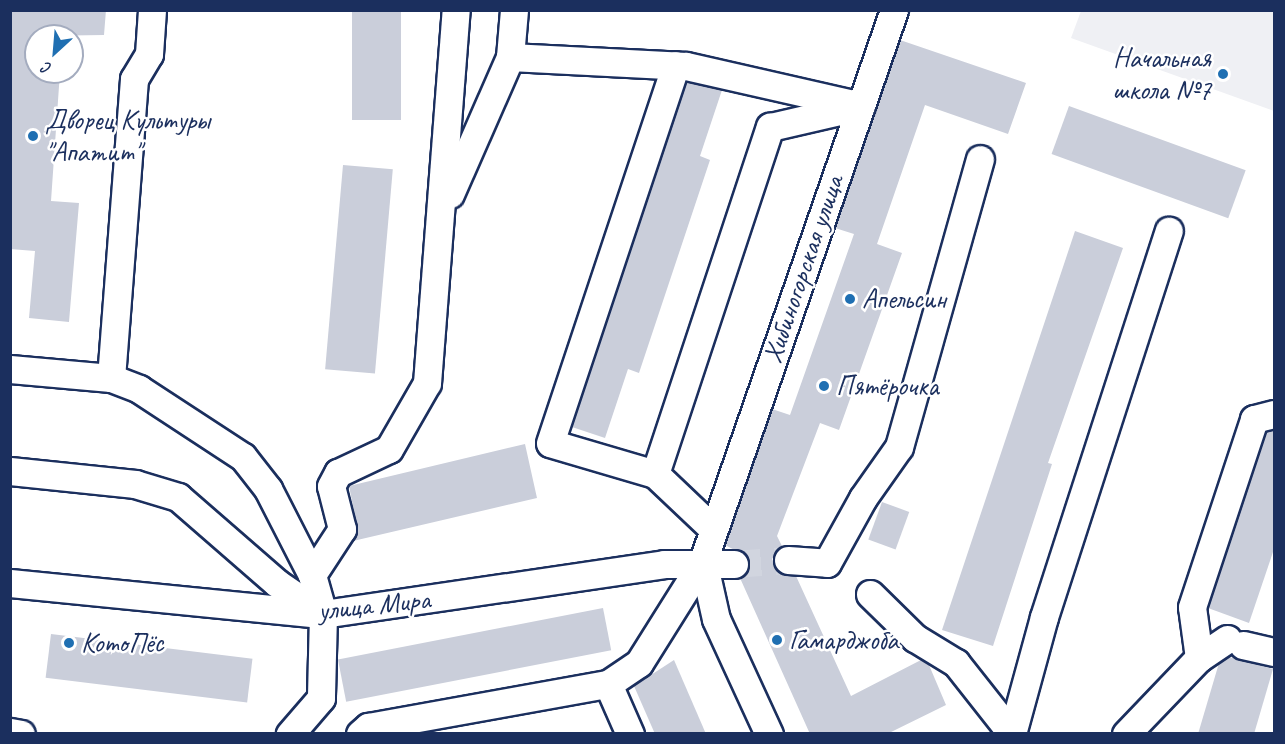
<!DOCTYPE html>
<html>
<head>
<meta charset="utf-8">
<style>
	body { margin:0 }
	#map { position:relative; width:1285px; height:744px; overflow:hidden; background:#fff; font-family:Caveat,sans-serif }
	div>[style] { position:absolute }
	.built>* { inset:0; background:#eff0f4 }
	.building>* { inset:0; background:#caceda; transform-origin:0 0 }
	.minor-tunnel>* { height:27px; margin-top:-13.5px; transform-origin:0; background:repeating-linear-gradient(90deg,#d1d5df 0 27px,transparent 0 41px) }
	.roads { filter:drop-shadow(2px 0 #1b2f5e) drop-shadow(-2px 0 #1b2f5e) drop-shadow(0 2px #1b2f5e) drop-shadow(0 -2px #1b2f5e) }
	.minor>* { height:27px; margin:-13.5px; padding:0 13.5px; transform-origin:13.5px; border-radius:13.5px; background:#fff }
	.dots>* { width:16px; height:16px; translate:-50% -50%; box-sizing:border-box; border:3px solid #fff; border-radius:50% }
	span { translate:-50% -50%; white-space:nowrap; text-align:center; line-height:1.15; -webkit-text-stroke:5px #fff; paint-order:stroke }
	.poi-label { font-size:28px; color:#1b2f5e }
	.right { translate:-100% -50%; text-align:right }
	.left { translate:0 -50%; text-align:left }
	.street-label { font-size:28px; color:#1b2f5e }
	.frame { position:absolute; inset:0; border:12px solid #1b2f5e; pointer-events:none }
	.north { position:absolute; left:24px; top:24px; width:60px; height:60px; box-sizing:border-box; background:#fff; border:2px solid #a4acbf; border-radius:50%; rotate:206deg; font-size:16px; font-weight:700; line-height:24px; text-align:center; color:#1b2f5e }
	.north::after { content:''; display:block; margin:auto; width:21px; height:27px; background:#1f6fb2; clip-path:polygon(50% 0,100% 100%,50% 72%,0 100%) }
</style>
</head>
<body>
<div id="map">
	<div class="built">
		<div style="clip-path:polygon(1081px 11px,1274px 11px,1274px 111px,1071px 38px)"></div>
	</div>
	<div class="building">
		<div style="clip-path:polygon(10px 10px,106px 10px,104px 35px,36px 36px,36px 72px,60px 72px,51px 201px,79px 203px,69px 322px,29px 318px,35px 251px,10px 249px)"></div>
		<div style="left:352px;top:10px;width:49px;height:110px"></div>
		<div style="clip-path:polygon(900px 40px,1026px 83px,1008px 134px,925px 105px,877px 244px,902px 253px,839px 430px,820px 423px,777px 536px,782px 546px,772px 559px,779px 573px,796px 576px,851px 696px,921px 660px,929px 665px,946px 705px,887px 734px,810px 734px,740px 578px,748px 571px,748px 557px,725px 545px,772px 409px,790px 415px,854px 234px,835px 228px)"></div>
		<div style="clip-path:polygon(687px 82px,722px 90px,700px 156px,710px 160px,639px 373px,628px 369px,605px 438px,572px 427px)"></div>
		<div style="left:1069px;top:106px;width:188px;height:51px;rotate:20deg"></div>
		<div style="left:343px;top:165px;width:50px;height:205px;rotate:5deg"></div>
		<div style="clip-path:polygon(1075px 231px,1123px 248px,1048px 463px,1052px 464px,993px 646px,942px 630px)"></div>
		<div style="clip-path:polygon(1275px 430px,1275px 546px,1249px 623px,1208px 608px,1266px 432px)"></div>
		<div style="clip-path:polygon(525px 444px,537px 498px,353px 541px,357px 526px,349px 486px)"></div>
		<div style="left:882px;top:502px;width:29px;height:40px;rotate:20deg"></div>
		<div style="left:603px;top:608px;width:43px;height:270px;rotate:79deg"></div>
		<div style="left:51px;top:634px;width:203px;height:44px;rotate:7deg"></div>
		<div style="clip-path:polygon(1229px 657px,1273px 669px,1254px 734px,1198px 734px,1219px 663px)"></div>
		<div style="clip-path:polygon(674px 660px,706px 734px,655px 734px,634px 686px)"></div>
	</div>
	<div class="minor-tunnel">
		<div style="left:734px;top:564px;width:54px;rotate:-4.2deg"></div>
	</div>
	<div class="roads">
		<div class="minor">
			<div style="left:514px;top:10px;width:47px;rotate:94.9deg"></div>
			<div style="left:510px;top:57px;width:176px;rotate:2.9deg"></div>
			<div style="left:686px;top:66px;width:171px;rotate:12.8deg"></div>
			<div style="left:450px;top:194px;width:150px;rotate:-66.3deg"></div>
			<div style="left:10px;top:369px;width:101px;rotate:5.1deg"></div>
			<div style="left:111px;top:378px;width:30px;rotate:21deg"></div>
			<div style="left:139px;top:389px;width:124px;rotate:33.2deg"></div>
			<div style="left:243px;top:457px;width:41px;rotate:52deg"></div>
			<div style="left:268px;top:489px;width:97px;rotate:62.9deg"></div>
			<div style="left:312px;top:575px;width:41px;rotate:74.2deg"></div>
			<div style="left:323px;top:614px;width:84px;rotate:91.4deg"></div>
			<div style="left:321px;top:698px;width:48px;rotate:130.7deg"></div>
			<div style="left:111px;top:378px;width:300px;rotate:-85.6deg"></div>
			<div style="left:134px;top:79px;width:29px;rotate:-59deg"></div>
			<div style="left:149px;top:54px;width:44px;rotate:-86.1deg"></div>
			<div style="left:10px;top:471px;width:126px;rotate:5.9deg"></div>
			<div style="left:135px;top:484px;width:45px;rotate:16.8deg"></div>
			<div style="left:178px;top:497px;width:131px;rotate:41deg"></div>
			<div style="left:277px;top:583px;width:51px;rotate:34.6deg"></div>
			<div style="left:655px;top:474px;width:109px;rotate:-163.6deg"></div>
			<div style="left:550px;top:443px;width:398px;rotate:-71.6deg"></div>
			<div style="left:712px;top:528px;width:79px;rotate:-136.5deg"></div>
			<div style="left:655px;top:474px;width:366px;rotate:-71.7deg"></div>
			<div style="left:770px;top:127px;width:93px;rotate:-13deg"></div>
			<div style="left:788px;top:560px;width:39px;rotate:4deg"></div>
			<div style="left:827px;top:563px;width:74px;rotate:-61deg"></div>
			<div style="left:863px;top:498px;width:62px;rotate:-54.8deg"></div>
			<div style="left:899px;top:447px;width:299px;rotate:-74.3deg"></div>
			<div style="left:703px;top:561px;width:59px;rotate:77.4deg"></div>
			<div style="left:716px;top:619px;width:127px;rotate:65.3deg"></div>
			<div style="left:312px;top:575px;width:55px;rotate:-56.9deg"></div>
			<div style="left:342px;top:529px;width:44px;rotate:-104.3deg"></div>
			<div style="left:331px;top:486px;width:15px;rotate:-62deg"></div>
			<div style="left:338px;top:473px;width:56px;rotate:-25.2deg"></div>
			<div style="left:389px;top:449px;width:76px;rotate:-60.1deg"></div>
			<div style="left:427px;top:383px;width:374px;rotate:-85.6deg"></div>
			<div style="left:10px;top:583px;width:315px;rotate:5.7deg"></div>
			<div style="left:323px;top:614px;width:345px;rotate:-8.3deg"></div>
			<div style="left:664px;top:564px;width:70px"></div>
			<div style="left:870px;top:594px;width:63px;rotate:44.4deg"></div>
			<div style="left:915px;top:638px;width:48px;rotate:31.4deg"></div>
			<div style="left:956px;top:663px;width:90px;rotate:51.7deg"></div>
			<div style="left:1243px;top:645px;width:32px;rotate:13deg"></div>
			<div style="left:1199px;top:658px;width:51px;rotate:-97.8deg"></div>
			<div style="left:1192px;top:607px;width:198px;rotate:-71.7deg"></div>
			<div style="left:1254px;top:419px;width:21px;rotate:-14deg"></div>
			<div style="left:608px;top:684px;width:37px;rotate:-34deg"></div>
			<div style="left:639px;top:663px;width:120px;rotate:-57.9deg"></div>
			<div style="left:703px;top:561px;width:583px;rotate:-70.88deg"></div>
			<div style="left:10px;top:732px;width:11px;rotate:10deg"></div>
			<div style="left:360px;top:734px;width:11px;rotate:-41deg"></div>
			<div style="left:368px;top:727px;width:244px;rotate:-10.2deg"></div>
			<div style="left:608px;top:684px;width:55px;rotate:66.3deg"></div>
			<div style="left:1012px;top:734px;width:121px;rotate:-74.7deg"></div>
			<div style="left:1044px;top:617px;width:406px;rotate:-72.1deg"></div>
			<div style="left:1126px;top:734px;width:105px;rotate:-46.2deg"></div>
			<div style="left:1199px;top:658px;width:34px;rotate:-34deg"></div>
		</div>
	</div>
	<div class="dots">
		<div style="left:1223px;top:74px;background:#1f6fb2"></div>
		<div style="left:33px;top:136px;background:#1f6fb2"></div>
		<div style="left:850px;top:299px;background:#1f6fb2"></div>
		<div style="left:824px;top:386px;background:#1f6fb2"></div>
		<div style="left:777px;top:640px;background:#1f6fb2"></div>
		<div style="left:69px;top:643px;background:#1f6fb2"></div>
	</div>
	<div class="poi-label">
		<span class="right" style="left:1211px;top:74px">Начальная<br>школа №7</span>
		<span class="left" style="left:45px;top:136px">Дворец Культуры<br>"Апатит"</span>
		<span class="left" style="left:862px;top:299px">Апельсин</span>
		<span class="left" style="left:836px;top:386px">Пятёрочка</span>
		<span class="left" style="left:789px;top:640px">Гамарджоба</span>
		<span class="left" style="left:81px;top:643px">КотоПёс</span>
	</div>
	<div class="street-label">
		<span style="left:803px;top:269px;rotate:-71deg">Хибиногорская улица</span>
		<span style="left:374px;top:605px;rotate:-6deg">улица Мира</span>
	</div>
	<div class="frame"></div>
	<div class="north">С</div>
</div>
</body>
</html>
